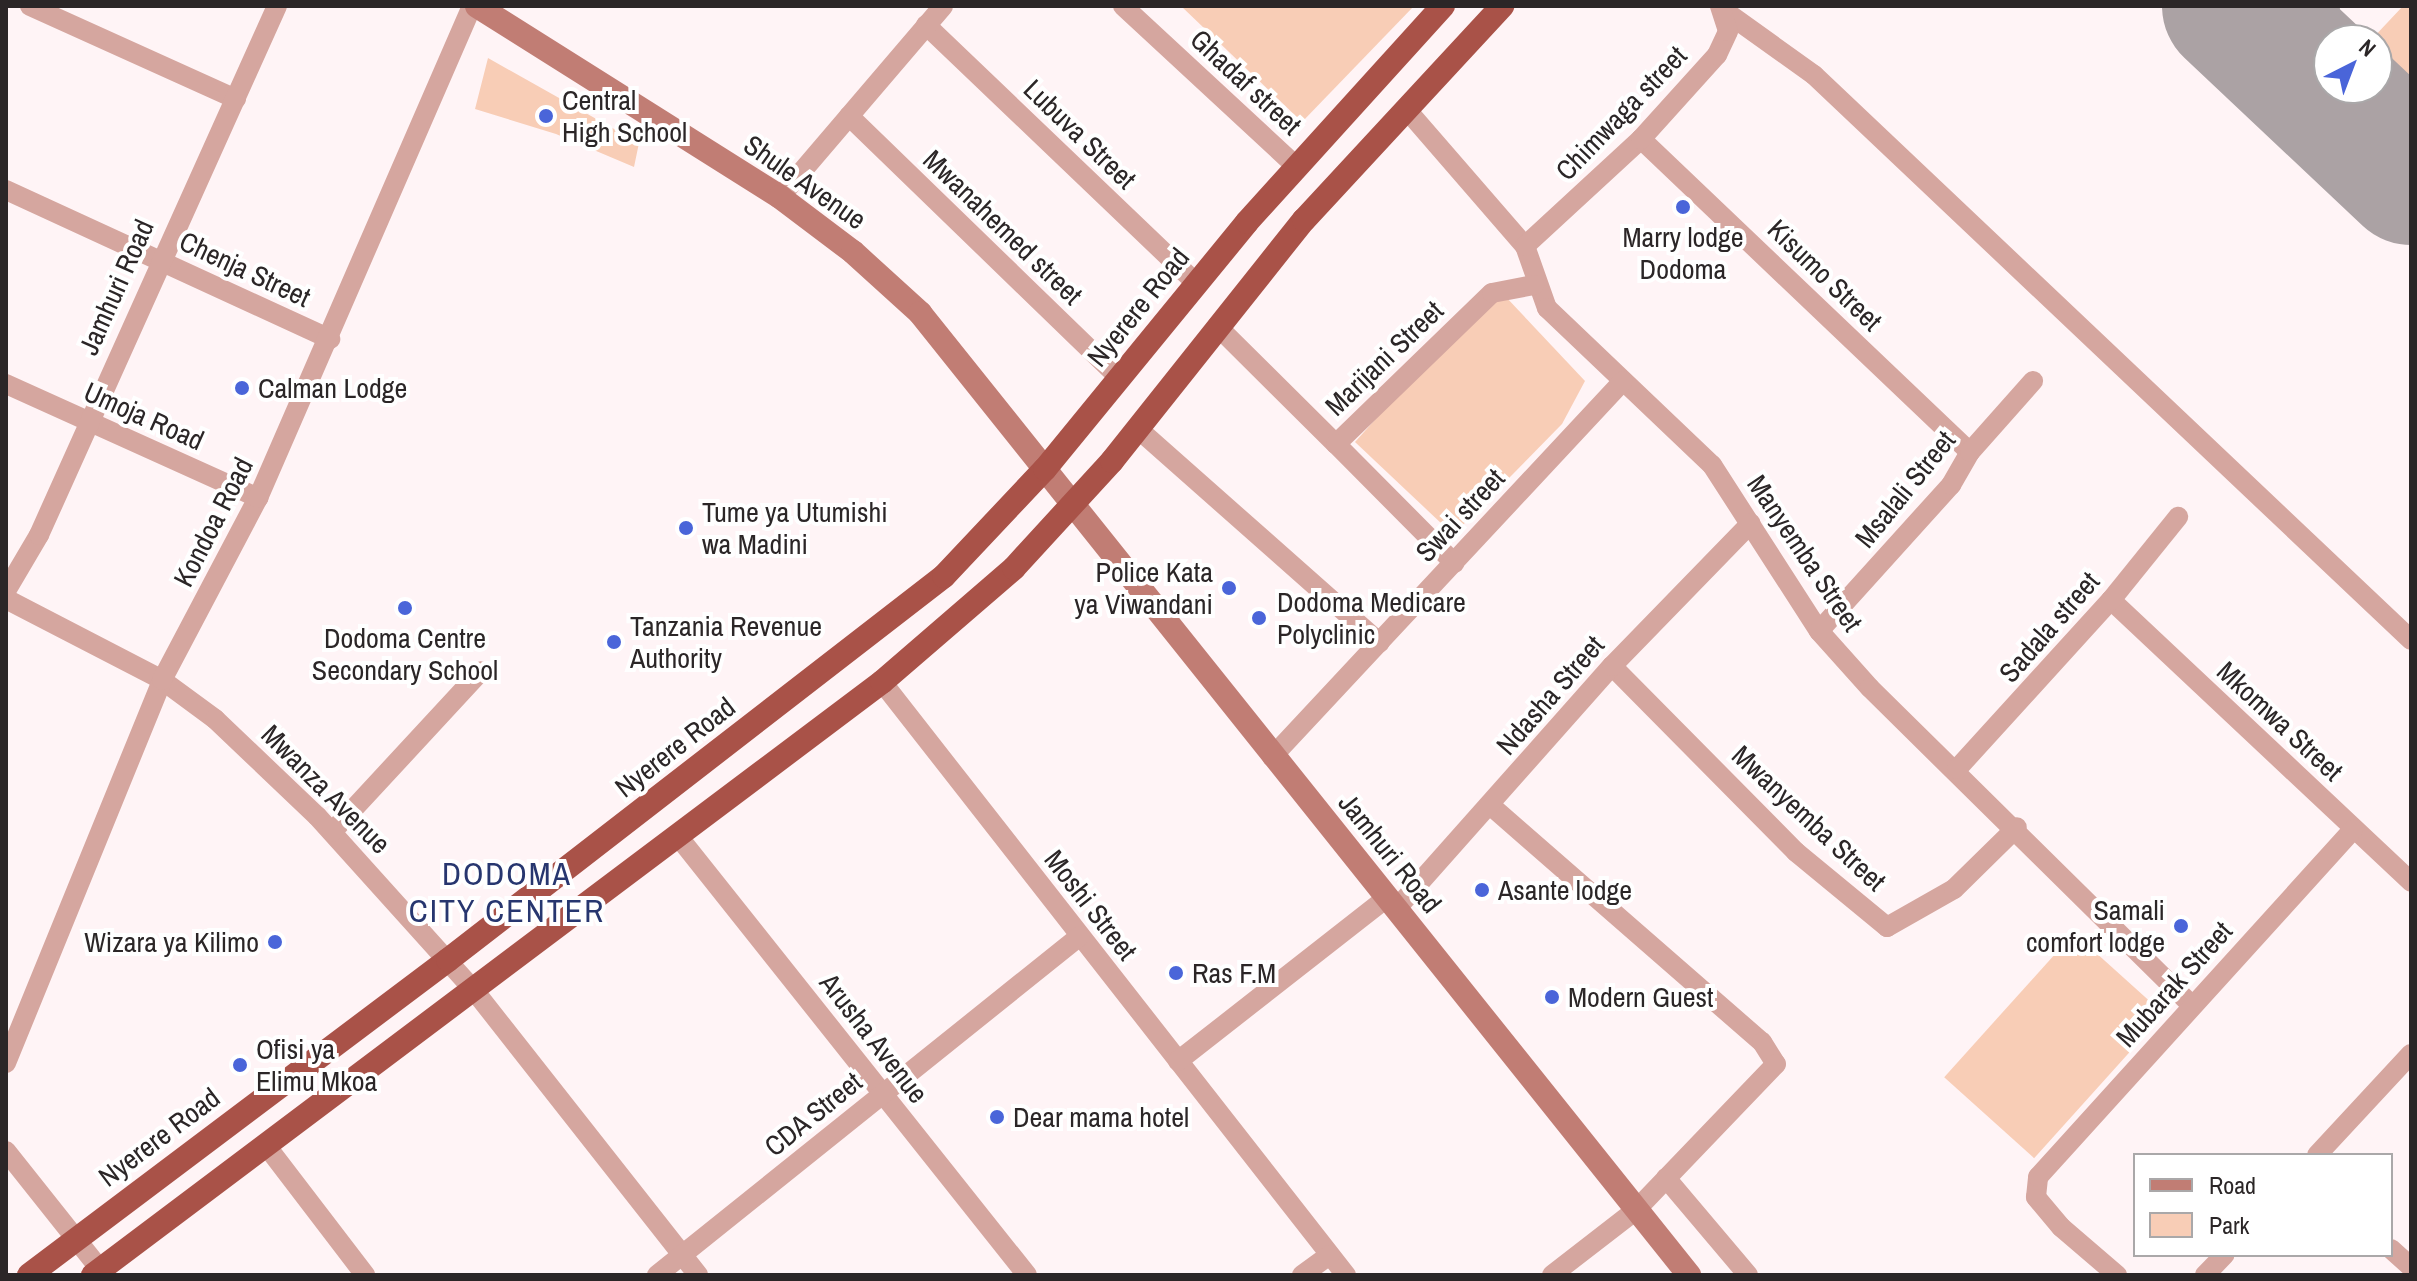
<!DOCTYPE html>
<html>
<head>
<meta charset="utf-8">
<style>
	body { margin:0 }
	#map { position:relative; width:2417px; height:1281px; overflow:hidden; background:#fff4f6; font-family:"Archivo Narrow",sans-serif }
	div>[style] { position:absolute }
	.green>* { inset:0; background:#f8cdb6; transform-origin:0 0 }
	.taxiway>* { height:58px; margin:-29px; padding:0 29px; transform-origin:29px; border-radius:29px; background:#aba2a4 }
	.runway>* { height:142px; margin:-71px; padding:0 71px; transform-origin:71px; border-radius:71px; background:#aba2a4 }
	.minor>* { height:20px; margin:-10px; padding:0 10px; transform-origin:10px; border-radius:10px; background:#d5a69f }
	.secondary>* { height:24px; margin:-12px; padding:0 12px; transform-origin:12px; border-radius:12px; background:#c17d74 }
	.trunk>* { height:24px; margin:-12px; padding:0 12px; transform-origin:12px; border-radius:12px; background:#a95248 }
	.dots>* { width:22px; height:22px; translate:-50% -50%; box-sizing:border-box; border:4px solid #fff; border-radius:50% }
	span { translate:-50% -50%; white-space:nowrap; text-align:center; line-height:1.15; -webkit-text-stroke:8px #fff; paint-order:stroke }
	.street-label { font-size:28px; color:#2b2627 }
	.poi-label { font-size:28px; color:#2b2627 }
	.left { translate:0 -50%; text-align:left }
	.right { translate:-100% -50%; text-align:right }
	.quarter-label { font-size:32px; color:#27366f; letter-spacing:2px }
	.frame { position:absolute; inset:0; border:8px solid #2b2627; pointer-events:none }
	.legend { position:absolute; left:2133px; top:1153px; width:260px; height:104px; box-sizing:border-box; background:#fff; border:2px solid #aaa8a9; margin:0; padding:10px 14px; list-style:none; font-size:24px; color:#2b2627 }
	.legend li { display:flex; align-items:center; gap:16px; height:40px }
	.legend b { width:40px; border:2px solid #aaa8a9 }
	.north { position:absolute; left:2313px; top:24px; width:80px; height:80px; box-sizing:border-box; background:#fff; border:2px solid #aaa8a9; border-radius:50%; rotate:42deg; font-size:22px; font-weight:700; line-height:32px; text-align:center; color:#2b2627 }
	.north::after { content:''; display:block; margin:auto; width:28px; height:36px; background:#4a65d9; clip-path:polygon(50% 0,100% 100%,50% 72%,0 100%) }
</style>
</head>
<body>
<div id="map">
	<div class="green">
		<div style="clip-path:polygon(1181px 6px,1414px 6px,1302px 122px)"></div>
		<div style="clip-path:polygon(2403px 6px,2411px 6px,2411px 108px,2377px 75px,2377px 40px,2371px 40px)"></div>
		<div style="clip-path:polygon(488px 58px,639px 143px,634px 167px,556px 134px,475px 109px)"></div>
		<div style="clip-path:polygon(1505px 296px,1585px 381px,1562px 424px,1457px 531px,1443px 525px,1355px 442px,1460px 325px)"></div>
		<div style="left:2074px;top:933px;width:121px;height:194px;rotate:42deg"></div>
	</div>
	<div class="taxiway">
		<div style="left:2245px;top:17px;width:30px;rotate:9deg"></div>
		<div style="left:2275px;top:22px;width:37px;rotate:-22deg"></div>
		<div style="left:2303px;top:72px;width:26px;rotate:-111deg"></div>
		<div style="left:2294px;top:48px;width:22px;rotate:-85deg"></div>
		<div style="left:2296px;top:26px;width:25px;rotate:-53deg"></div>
	</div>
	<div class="runway">
		<div style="left:2233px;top:6px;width:245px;rotate:43.3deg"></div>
	</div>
	<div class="minor">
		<div style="left:30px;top:6px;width:226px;rotate:24.3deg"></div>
		<div style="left:1123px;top:6px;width:236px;rotate:42.8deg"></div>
		<div style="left:1726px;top:12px;width:108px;rotate:35.6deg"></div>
		<div style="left:1814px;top:75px;width:822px;rotate:43.42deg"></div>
		<div style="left:926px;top:25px;width:373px;rotate:43.7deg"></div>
		<div style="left:1407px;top:110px;width:180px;rotate:49.1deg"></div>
		<div style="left:1525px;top:246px;width:66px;rotate:70.5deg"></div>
		<div style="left:1547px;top:308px;width:228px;rotate:43.6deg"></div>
		<div style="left:1712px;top:465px;width:197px;rotate:57.2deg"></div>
		<div style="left:1819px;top:631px;width:76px;rotate:48.2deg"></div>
		<div style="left:1870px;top:688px;width:452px;rotate:44.6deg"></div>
		<div style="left:849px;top:116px;width:376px;rotate:44.1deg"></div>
		<div style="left:1641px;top:139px;width:454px;rotate:43.6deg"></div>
		<div style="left:6px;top:190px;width:357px;rotate:24.7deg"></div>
		<div style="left:780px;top:197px;width:251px;rotate:-49.5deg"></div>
		<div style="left:1525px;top:246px;width:158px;rotate:-42.7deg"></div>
		<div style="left:1641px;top:139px;width:113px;rotate:-47.9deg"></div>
		<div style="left:1717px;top:55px;width:26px;rotate:-65deg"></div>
		<div style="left:1728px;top:31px;width:26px;rotate:-108deg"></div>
		<div style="left:1217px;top:326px;width:168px;rotate:44.8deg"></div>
		<div style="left:1336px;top:444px;width:217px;rotate:-44.1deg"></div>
		<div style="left:1492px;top:293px;width:43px;rotate:-10.8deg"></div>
		<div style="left:6px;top:384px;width:277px;rotate:24.3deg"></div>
		<div style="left:1137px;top:428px;width:324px;rotate:41.5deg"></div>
		<div style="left:1336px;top:444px;width:168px;rotate:45.2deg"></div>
		<div style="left:6px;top:591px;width:65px;rotate:-59.5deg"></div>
		<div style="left:39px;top:535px;width:580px;rotate:-65.78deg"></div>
		<div style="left:6px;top:599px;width:176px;rotate:27.4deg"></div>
		<div style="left:162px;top:680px;width:66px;rotate:36.3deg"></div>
		<div style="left:215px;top:719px;width:141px;rotate:43.6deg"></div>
		<div style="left:317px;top:816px;width:233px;rotate:48deg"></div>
		<div style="left:473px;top:989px;width:364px;rotate:51.8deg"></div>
		<div style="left:2111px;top:600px;width:412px;rotate:43.2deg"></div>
		<div style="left:1819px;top:631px;width:197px;rotate:-47.9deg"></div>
		<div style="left:1951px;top:485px;width:38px;rotate:-60deg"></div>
		<div style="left:1970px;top:452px;width:95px;rotate:-48.4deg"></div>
		<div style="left:1612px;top:666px;width:262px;rotate:45.3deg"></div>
		<div style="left:1796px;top:852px;width:118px;rotate:39.5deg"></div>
		<div style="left:1887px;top:927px;width:77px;rotate:-29.6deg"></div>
		<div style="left:1954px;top:889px;width:88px;rotate:-44.5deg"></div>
		<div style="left:882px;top:682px;width:753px;rotate:51.96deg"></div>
		<div style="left:1272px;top:757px;width:514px;rotate:-46.97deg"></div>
		<div style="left:1957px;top:769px;width:229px;rotate:-47.7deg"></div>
		<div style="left:2111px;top:600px;width:107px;rotate:-51.1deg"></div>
		<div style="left:1490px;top:805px;width:361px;rotate:41.1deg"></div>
		<div style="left:1762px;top:1042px;width:26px;rotate:58deg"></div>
		<div style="left:1776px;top:1064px;width:202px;rotate:133.8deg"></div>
		<div style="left:1636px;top:1210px;width:106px;rotate:142.3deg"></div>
		<div style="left:332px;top:832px;width:219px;rotate:-47.2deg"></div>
		<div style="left:677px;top:835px;width:562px;rotate:51.5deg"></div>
		<div style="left:1397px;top:908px;width:324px;rotate:-48.4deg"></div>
		<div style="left:1612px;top:666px;width:199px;rotate:-45.8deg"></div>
		<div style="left:1178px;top:1061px;width:266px;rotate:-38deg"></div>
		<div style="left:6px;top:1063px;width:414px;rotate:-67.8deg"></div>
		<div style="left:162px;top:680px;width:206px;rotate:-62.2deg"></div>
		<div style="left:258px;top:498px;width:537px;rotate:-66.49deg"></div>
		<div style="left:265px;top:1144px;width:165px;rotate:52.6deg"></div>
		<div style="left:6px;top:1151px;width:151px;rotate:51.5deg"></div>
		<div style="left:2317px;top:1155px;width:138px;rotate:-47.1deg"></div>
		<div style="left:1666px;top:1178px;width:127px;rotate:49.8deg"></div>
		<div style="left:2391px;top:1249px;width:27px;rotate:42deg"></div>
		<div style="left:657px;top:1275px;width:542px;rotate:-38.71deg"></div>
		<div style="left:1302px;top:1275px;width:34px;rotate:-36deg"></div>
		<div style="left:2117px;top:1275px;width:74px;rotate:-139.4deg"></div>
		<div style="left:2061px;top:1227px;width:39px;rotate:-130deg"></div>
		<div style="left:2036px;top:1197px;width:20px;rotate:-84deg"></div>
		<div style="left:2038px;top:1177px;width:469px;rotate:-47.8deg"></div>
		<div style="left:2205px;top:1275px;width:28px;rotate:-46deg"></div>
	</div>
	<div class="secondary">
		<div style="left:477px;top:6px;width:358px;rotate:32.2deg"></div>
		<div style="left:780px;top:197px;width:91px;rotate:37deg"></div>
		<div style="left:853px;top:252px;width:91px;rotate:42.3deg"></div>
		<div style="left:920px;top:313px;width:1232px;rotate:51.36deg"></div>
	</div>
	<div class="trunk">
		<div style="left:29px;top:1275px;width:524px;rotate:-36.94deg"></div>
		<div style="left:448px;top:960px;width:627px;rotate:-37.75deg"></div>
		<div style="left:944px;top:576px;width:147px;rotate:-46.7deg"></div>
		<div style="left:1045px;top:469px;width:319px;rotate:-50.7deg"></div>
		<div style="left:1247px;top:222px;width:292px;rotate:-47.8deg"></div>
		<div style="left:93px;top:1275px;width:987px;rotate:-36.93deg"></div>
		<div style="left:882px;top:682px;width:174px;rotate:-40.8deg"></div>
		<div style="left:1014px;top:568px;width:145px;rotate:-47.5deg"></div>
		<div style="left:1112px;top:461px;width:308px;rotate:-51.5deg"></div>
		<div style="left:1304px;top:220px;width:292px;rotate:-47.2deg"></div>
	</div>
	<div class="dots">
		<div style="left:546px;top:116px;background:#4a65d9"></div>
		<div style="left:1683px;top:207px;background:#4a65d9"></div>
		<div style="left:242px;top:388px;background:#4a65d9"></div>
		<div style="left:686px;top:528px;background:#4a65d9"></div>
		<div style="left:1229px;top:588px;background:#4a65d9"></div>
		<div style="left:405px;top:608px;background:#4a65d9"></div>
		<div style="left:1259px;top:618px;background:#4a65d9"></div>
		<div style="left:614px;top:642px;background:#4a65d9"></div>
		<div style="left:1482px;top:890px;background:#4a65d9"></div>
		<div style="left:2181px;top:926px;background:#4a65d9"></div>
		<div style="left:275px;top:942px;background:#4a65d9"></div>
		<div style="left:1176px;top:973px;background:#4a65d9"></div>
		<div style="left:1552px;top:997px;background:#4a65d9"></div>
		<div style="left:240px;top:1065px;background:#4a65d9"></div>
		<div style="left:997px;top:1117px;background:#4a65d9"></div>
	</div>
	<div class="street-label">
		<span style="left:1246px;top:82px;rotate:43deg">Ghadaf street</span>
		<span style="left:1621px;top:113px;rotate:-46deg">Chimwaga street</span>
		<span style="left:1080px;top:134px;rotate:44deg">Lubuva Street</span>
		<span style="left:805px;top:182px;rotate:35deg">Shule Avenue</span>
		<span style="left:1003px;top:227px;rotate:44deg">Mwanahemed street</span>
		<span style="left:245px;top:269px;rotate:25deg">Chenja Street</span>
		<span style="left:1825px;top:275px;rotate:44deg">Kisumo Street</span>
		<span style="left:116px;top:287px;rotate:-66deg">Jamhuri Road</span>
		<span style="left:1138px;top:307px;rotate:-51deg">Nyerere Road</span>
		<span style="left:1384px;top:358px;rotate:-44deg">Marijani Street</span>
		<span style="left:144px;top:416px;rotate:24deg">Umoja Road</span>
		<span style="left:1905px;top:489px;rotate:-51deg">Msalali Street</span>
		<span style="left:1460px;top:515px;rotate:-47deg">Swai street</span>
		<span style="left:213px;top:522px;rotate:-63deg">Kondoa Road</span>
		<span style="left:1805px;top:553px;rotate:56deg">Manyemba Street</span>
		<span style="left:2049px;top:627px;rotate:-49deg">Sadala street</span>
		<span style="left:1550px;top:695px;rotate:-49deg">Ndasha Street</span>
		<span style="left:2280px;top:721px;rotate:43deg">Mkomwa Street</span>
		<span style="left:675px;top:747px;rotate:-38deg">Nyerere Road</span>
		<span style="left:326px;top:789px;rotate:45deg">Mwanza Avenue</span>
		<span style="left:1809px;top:818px;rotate:43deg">Mwanyemba Street</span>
		<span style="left:1390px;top:853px;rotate:51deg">Jamhuri Road</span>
		<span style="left:1091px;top:905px;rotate:52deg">Moshi Street</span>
		<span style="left:2174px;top:984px;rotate:-48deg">Mubarak Street</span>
		<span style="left:874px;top:1038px;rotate:52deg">Arusha Avenue</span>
		<span style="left:813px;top:1114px;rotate:-39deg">CDA Street</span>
		<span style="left:159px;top:1137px;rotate:-37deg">Nyerere Road</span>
	</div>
	<div class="poi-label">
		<span class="left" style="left:562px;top:116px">Central<br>High School</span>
		<span style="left:1683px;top:253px">Marry lodge<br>Dodoma</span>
		<span class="left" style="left:258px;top:388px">Calman Lodge</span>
		<span class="left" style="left:702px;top:528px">Tume ya Utumishi<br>wa Madini</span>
		<span class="right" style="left:1213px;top:588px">Police Kata<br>ya Viwandani</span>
		<span class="left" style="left:1277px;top:618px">Dodoma Medicare<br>Polyclinic</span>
		<span class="left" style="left:630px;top:642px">Tanzania Revenue<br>Authority</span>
		<span style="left:405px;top:654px">Dodoma Centre<br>Secondary School</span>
		<span class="left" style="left:1498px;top:890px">Asante lodge</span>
		<span class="right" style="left:2165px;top:926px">Samali<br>comfort lodge</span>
		<span class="right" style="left:259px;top:942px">Wizara ya Kilimo</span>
		<span class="left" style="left:1192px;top:973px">Ras F.M</span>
		<span class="left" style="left:1568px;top:997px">Modern Guest</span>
		<span class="left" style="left:256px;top:1065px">Ofisi ya<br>Elimu Mkoa</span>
		<span class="left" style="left:1013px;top:1117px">Dear mama hotel</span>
	</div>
	<div class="quarter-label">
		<span style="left:507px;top:893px">DODOMA<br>CITY CENTER</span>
	</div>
	<div class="frame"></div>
	<ul class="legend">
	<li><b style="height:10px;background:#c17d74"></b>Road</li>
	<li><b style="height:22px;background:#f8cdb6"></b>Park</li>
	</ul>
	<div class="north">N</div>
</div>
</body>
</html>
